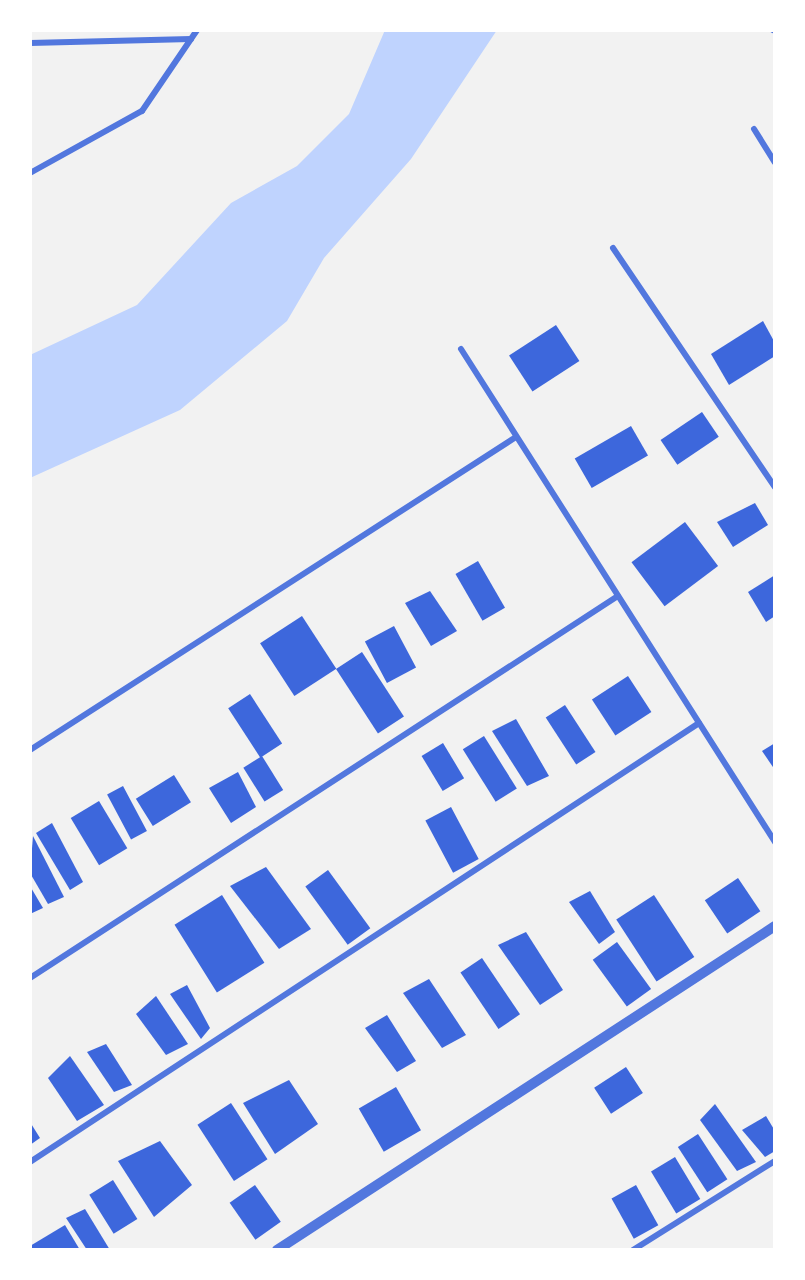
<!DOCTYPE html>
<html>
<head>
<meta charset="utf-8">
<style>
	body { margin:0 }
	#map { position:relative; width:805px; height:1280px; overflow:hidden; background:#f2f2f2; font-family:"Nunito Sans",sans-serif }
	div>[style] { position:absolute }
	.water>* { inset:0; background:#bfd3fe }
	.building>* { inset:0; background:#3d67dc; transform-origin:0 0 }
	.minor>* { height:6px; margin:-3px; padding:0 3px; transform-origin:3px; border-radius:3px; background:#5277de }
	.tertiary>* { height:10px; margin:-5px; padding:0 5px; transform-origin:5px; border-radius:5px; background:#5277de }
	span { translate:-50% -50%; white-space:nowrap; text-align:center; line-height:1.15; -webkit-text-stroke:6px #fff; paint-order:stroke }
	.frame { position:absolute; inset:0; border:32px solid #fff; pointer-events:none }
</style>
</head>
<body>
<div id="map">
	<div class="water">
		<div style="clip-path:polygon(385px 30px,497px 30px,411px 159px,324px 258px,287px 321px,180px 410px,30px 478px,30px 355px,137px 305px,231px 203px,297px 166px,349px 114px)"></div>
	</div>
	<div class="building">
		<div style="clip-path:polygon(763px 321px,775px 343px,775px 356px,729px 385px,711px 354px)"></div>
		<div style="left:556px;top:325px;width:43px;height:56px;rotate:57deg"></div>
		<div style="left:702px;top:412px;width:30px;height:50px;rotate:56deg"></div>
		<div style="left:631px;top:426px;width:34px;height:65px;rotate:60deg"></div>
		<div style="clip-path:polygon(755px 503px,768px 525px,733px 547px,717px 522px)"></div>
		<div style="left:685px;top:522px;width:55px;height:67px;rotate:53deg"></div>
		<div style="left:478px;top:561px;width:54px;height:26px;rotate:60deg"></div>
		<div style="clip-path:polygon(775px 575px,775px 616px,766px 622px,748px 592px)"></div>
		<div style="clip-path:polygon(430px 591px,457px 631px,431px 646px,405px 603px)"></div>
		<div style="left:302px;top:616px;width:63px;height:50px;rotate:57deg"></div>
		<div style="left:394px;top:626px;width:47px;height:33px;rotate:62deg"></div>
		<div style="left:362px;top:652px;width:77px;height:31px;rotate:57deg"></div>
		<div style="left:628px;top:676px;width:43px;height:43px;rotate:57deg"></div>
		<div style="left:250px;top:694px;width:59px;height:26px;rotate:57deg"></div>
		<div style="left:565px;top:705px;width:56px;height:23px;rotate:57deg"></div>
		<div style="clip-path:polygon(516px 719px,549px 776px,527px 786px,492px 731px)"></div>
		<div style="left:484px;top:736px;width:62px;height:25px;rotate:58deg"></div>
		<div style="left:443px;top:743px;width:41px;height:25px;rotate:59deg"></div>
		<div style="clip-path:polygon(775px 743px,775px 770px,762px 751px)"></div>
		<div style="left:262px;top:756px;width:40px;height:22px;rotate:58deg"></div>
		<div style="clip-path:polygon(238px 772px,256px 807px,231px 823px,209px 788px)"></div>
		<div style="left:174px;top:775px;width:32px;height:45px;rotate:58deg"></div>
		<div style="left:123px;top:786px;width:51px;height:18px;rotate:62deg"></div>
		<div style="left:99px;top:801px;width:55px;height:33px;rotate:59deg"></div>
		<div style="left:451px;top:807px;width:59px;height:29px;rotate:62deg"></div>
		<div style="clip-path:polygon(52px 823px,83px 882px,70px 890px,36px 833px)"></div>
		<div style="clip-path:polygon(33px 836px,64px 897px,48px 904px,30px 873px)"></div>
		<div style="clip-path:polygon(266px 867px,311px 929px,279px 949px,230px 886px)"></div>
		<div style="left:328px;top:870px;width:72px;height:28px;rotate:54deg"></div>
		<div style="left:738px;top:878px;width:40px;height:40px;rotate:56deg"></div>
		<div style="clip-path:polygon(30px 886px,43px 908px,30px 914px)"></div>
		<div style="clip-path:polygon(590px 891px,615px 932px,599px 944px,569px 902px)"></div>
		<div style="left:222px;top:895px;width:80px;height:56px;rotate:58deg"></div>
		<div style="left:654px;top:895px;width:74px;height:45px;rotate:57deg"></div>
		<div style="clip-path:polygon(526px 932px,563px 990px,540px 1005px,498px 945px)"></div>
		<div style="left:617px;top:942px;width:58px;height:30px;rotate:54deg"></div>
		<div style="left:482px;top:958px;width:68px;height:26px;rotate:56deg"></div>
		<div style="clip-path:polygon(429px 979px,466px 1035px,442px 1048px,403px 993px)"></div>
		<div style="clip-path:polygon(187px 985px,210px 1028px,201px 1039px,170px 994px)"></div>
		<div style="clip-path:polygon(156px 996px,188px 1044px,166px 1055px,136px 1014px)"></div>
		<div style="clip-path:polygon(387px 1015px,416px 1061px,397px 1072px,365px 1028px)"></div>
		<div style="clip-path:polygon(106px 1044px,132px 1085px,114px 1092px,87px 1052px)"></div>
		<div style="clip-path:polygon(70px 1056px,104px 1105px,77px 1121px,48px 1078px)"></div>
		<div style="left:626px;top:1067px;width:31px;height:38px;rotate:57deg"></div>
		<div style="clip-path:polygon(289px 1080px,318px 1124px,275px 1154px,243px 1103px)"></div>
		<div style="left:396px;top:1087px;width:50px;height:43px;rotate:60deg"></div>
		<div style="left:231px;top:1103px;width:67px;height:40px;rotate:57deg"></div>
		<div style="clip-path:polygon(715px 1104px,756px 1162px,737px 1171px,700px 1120px)"></div>
		<div style="clip-path:polygon(766px 1116px,775px 1131px,775px 1151px,765px 1157px,742px 1130px)"></div>
		<div style="clip-path:polygon(30px 1122px,40px 1138px,30px 1145px)"></div>
		<div style="left:698px;top:1134px;width:54px;height:24px;rotate:57deg"></div>
		<div style="clip-path:polygon(160px 1141px,192px 1185px,154px 1217px,118px 1161px)"></div>
		<div style="left:675px;top:1157px;width:49px;height:28px;rotate:59deg"></div>
		<div style="left:113px;top:1180px;width:46px;height:28px;rotate:58deg"></div>
		<div style="left:255px;top:1185px;width:45px;height:31px;rotate:55deg"></div>
		<div style="left:636px;top:1185px;width:46px;height:28px;rotate:61deg"></div>
		<div style="clip-path:polygon(85px 1209px,110px 1250px,87px 1250px,66px 1218px)"></div>
		<div style="clip-path:polygon(65px 1225px,80px 1250px,30px 1250px,30px 1246px)"></div>
	</div>
	<div class="minor">
		<div style="left:773px;top:30px;width:2px;rotate:27deg"></div>
		<div style="left:30px;top:43px;width:161px;rotate:-1.4deg"></div>
		<div style="left:754px;top:129px;width:39px;rotate:58deg"></div>
		<div style="left:30px;top:173px;width:128px;rotate:-29deg"></div>
		<div style="left:142px;top:111px;width:98px;rotate:-55.8deg"></div>
		<div style="left:613px;top:248px;width:289px;rotate:55.9deg"></div>
		<div style="left:461px;top:349px;width:585px;rotate:57.51deg"></div>
		<div style="left:30px;top:750px;width:578px;rotate:-32.78deg"></div>
		<div style="left:30px;top:978px;width:701px;rotate:-33.01deg"></div>
		<div style="left:30px;top:1162px;width:800px;rotate:-33.27deg"></div>
		<div style="left:633px;top:1250px;width:168px;rotate:-32.1deg"></div>
	</div>
	<div class="tertiary">
		<div style="left:277px;top:1250px;width:594px;rotate:-33.05deg"></div>
	</div>
	<div class="frame"></div>
</div>
</body>
</html>
